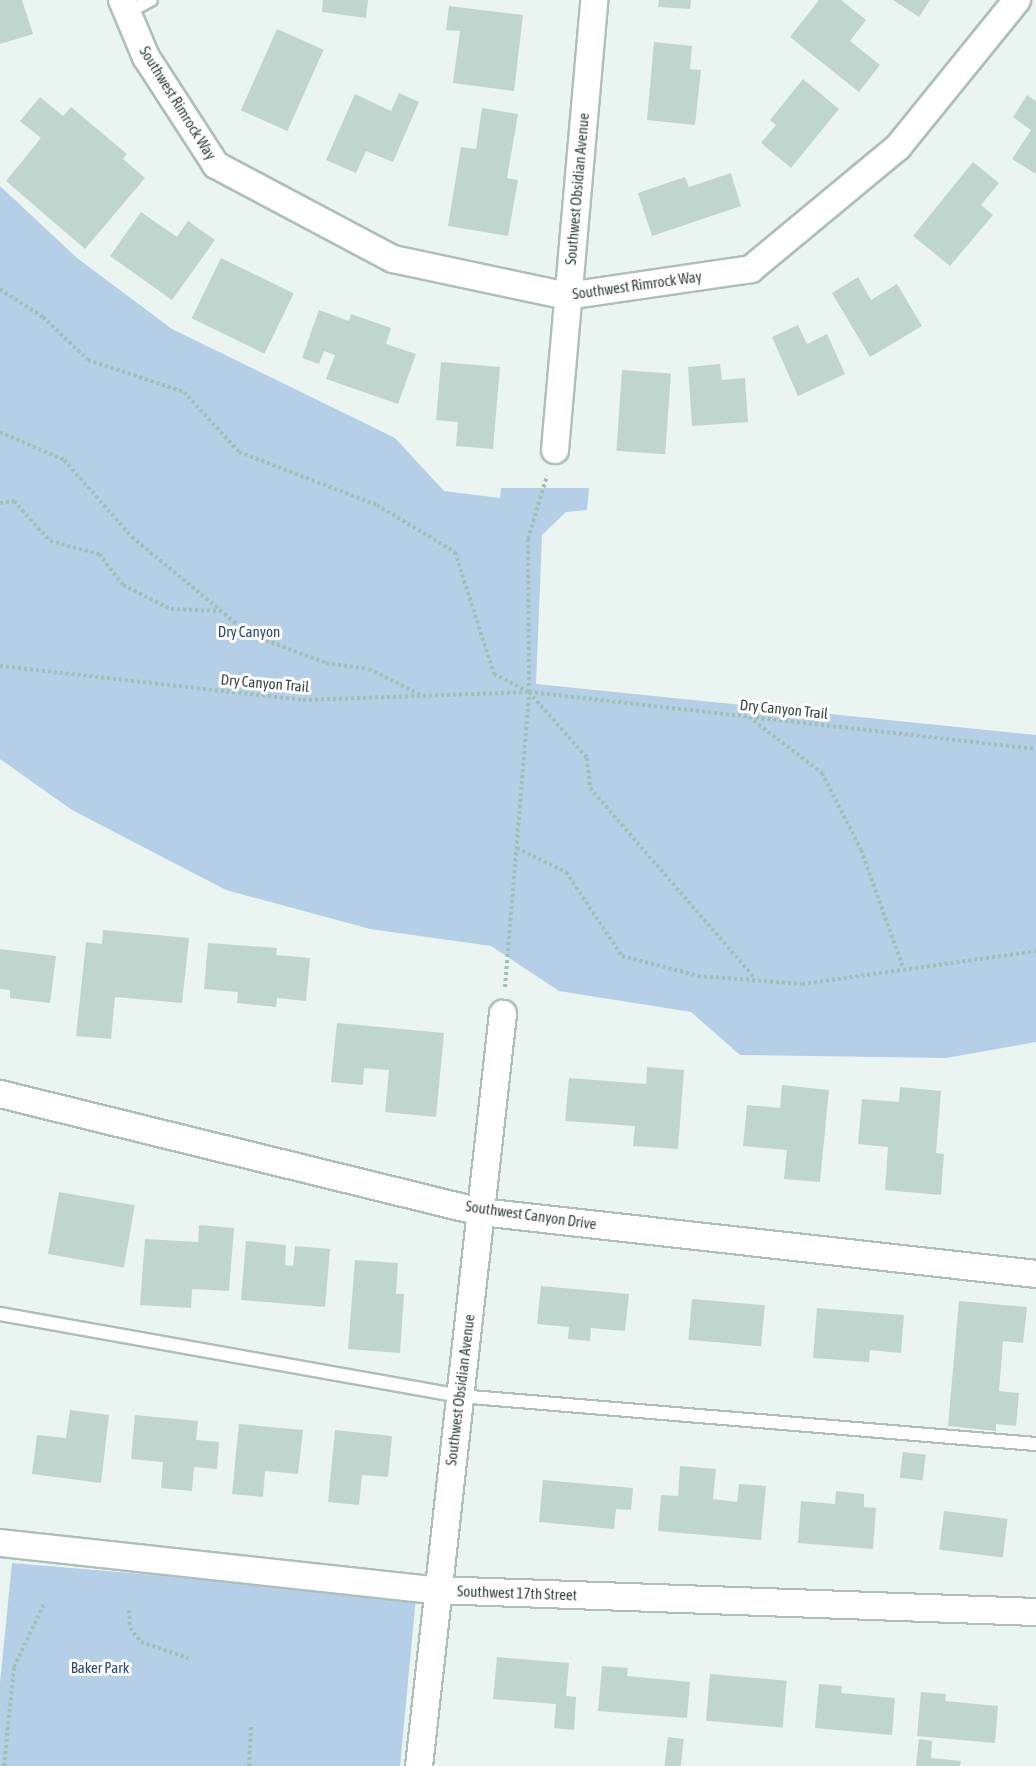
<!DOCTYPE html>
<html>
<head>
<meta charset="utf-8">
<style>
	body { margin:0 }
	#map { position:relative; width:1036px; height:1766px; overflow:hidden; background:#eaf4f1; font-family:"Asap Condensed",sans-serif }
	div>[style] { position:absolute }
	.green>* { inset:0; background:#b5cfe6 }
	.building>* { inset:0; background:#c0d5cd; transform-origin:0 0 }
	.path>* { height:4px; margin-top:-2px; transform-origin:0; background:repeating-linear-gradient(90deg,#9ec1b5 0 3px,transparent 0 6px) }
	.roads { filter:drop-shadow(2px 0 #adbfb9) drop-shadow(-2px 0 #adbfb9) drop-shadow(0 2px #adbfb9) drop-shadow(0 -2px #adbfb9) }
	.lane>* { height:12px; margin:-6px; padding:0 6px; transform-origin:6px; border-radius:6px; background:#fff }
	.street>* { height:26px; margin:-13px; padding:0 13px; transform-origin:13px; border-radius:13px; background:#fff }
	span { translate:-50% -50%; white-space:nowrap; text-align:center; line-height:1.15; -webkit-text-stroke:6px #fff; paint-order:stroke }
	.street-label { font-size:15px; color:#384842 }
	.park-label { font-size:15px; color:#2d4978 }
</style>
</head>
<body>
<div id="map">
	<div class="green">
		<div style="clip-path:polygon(0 186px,77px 258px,172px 329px,395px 438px,444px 491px,500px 498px,501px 488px,589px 488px,587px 510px,566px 512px,542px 535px,536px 684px,1036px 735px,1036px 1042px,946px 1058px,740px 1055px,691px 1012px,559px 991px,491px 946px,370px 929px,226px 890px,72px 810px,0 759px)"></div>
		<div style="clip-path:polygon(12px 1563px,416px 1597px,400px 1766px,0 1766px,0 1683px)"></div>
	</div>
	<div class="building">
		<div style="clip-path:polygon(0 0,22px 0,33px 34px,0 44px)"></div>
		<div style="clip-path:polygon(323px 0,368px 0,366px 18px,322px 12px)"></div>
		<div style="clip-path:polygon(659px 0,691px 0,690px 9px,658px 7px)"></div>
		<div style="clip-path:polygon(819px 0,841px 0,866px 20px,850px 41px,880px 65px,859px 92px,790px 37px)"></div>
		<div style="clip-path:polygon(893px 0,930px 0,919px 17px)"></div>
		<div style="clip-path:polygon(449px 6px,523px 15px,514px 91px,453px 83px,460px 31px,446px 30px)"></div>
		<div style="left:277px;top:29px;width:51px;height:89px;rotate:24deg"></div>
		<div style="clip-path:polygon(654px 42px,692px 46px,690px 69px,701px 70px,695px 125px,647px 120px)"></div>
		<div style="clip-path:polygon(803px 79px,839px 109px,791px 168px,761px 143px,776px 125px,770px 120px)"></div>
		<div style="clip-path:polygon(399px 93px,419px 102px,393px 162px,366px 151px,356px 173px,326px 160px,355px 94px,391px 111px)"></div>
		<div style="clip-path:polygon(1027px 95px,1036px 101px,1036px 174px,1012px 159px,1031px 130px,1013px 117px)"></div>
		<div style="clip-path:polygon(40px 97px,63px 116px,71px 107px,127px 154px,123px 159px,145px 178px,85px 249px,6px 181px,41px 138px,20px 121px)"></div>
		<div style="clip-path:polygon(482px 108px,518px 114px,507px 178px,518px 180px,508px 236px,448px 226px,461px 147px,476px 149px)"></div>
		<div style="clip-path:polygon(973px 162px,999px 183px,981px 205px,993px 215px,950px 266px,913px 236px)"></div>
		<div style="clip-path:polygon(731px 173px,741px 206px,652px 236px,638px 193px,685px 177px,689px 187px)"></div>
		<div style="clip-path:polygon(141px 212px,177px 237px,188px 221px,215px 240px,172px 300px,110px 256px)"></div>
		<div style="left:221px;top:258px;width:81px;height:67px;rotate:26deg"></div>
		<div style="clip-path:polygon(858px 277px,871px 300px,897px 284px,922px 326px,870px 357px,832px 293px)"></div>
		<div style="clip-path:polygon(319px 310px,349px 321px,351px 314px,391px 328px,386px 344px,416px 354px,398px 404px,326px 379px,335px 355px,324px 351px,319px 364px,302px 358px)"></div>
		<div style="clip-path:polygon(798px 325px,807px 344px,827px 334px,845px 374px,798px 396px,772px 337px)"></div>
		<div style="clip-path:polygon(441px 362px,500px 367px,493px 449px,456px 446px,458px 422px,436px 420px)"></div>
		<div style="clip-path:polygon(720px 364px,722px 380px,745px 378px,748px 422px,692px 426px,688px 367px)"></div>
		<div style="left:622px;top:370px;width:49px;height:81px;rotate:4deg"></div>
		<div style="clip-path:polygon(103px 930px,189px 938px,182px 1003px,115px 997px,111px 1039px,76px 1036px,86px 942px,102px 944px)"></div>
		<div style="clip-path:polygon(208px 943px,277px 948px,276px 955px,310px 958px,306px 1001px,277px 998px,276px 1007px,237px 1003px,238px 992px,204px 989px)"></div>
		<div style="clip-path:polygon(0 949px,56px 956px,50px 1003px,10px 998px,10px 990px,0 989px)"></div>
		<div style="clip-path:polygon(337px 1023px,444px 1033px,436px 1117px,385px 1112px,389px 1070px,364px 1068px,363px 1085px,331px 1082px)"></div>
		<div style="clip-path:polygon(647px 1067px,684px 1070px,678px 1149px,633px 1146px,635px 1126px,565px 1121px,569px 1078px,646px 1084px)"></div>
		<div style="clip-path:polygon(782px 1085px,829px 1090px,820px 1182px,784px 1179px,787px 1150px,743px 1146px,747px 1105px,780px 1108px)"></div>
		<div style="clip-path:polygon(900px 1087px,941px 1091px,936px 1153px,944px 1154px,941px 1195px,885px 1190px,888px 1147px,858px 1144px,862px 1099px,899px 1102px)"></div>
		<div style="left:59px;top:1192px;width:77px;height:63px;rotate:10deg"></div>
		<div style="clip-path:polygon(199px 1225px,234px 1228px,229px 1291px,192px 1289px,191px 1308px,140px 1305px,145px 1239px,198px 1242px)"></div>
		<div style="clip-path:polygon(246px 1241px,286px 1245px,285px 1265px,293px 1266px,295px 1246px,330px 1249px,325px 1307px,241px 1300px)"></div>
		<div style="clip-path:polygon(355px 1260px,398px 1263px,396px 1294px,404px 1294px,400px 1353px,348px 1349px)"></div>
		<div style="clip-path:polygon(541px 1286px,629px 1294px,625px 1331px,591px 1328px,590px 1341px,568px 1339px,569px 1327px,537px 1324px)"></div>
		<div style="left:692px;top:1299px;width:73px;height:41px;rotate:5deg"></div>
		<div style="clip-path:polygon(959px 1301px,1027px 1307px,1023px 1343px,1003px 1341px,999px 1391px,1019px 1393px,1016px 1426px,996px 1424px,996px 1431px,948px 1426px)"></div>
		<div style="clip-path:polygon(817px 1308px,904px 1315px,901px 1353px,870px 1350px,869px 1362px,813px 1358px)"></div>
		<div style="clip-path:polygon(70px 1410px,109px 1415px,101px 1483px,32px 1474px,37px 1435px,66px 1438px)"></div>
		<div style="clip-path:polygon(135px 1415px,198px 1421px,196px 1440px,219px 1442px,217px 1469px,194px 1467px,192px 1491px,161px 1488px,163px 1462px,131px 1459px)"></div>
		<div style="clip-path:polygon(239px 1424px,303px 1430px,298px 1474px,265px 1471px,263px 1497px,232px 1494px)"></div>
		<div style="clip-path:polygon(335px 1430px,392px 1436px,388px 1477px,362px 1475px,359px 1505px,328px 1502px)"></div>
		<div style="left:903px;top:1452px;width:23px;height:26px;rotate:7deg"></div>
		<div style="clip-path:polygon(680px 1466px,716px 1469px,713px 1499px,737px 1502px,739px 1484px,766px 1486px,761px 1540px,658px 1531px,661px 1495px,678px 1496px)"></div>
		<div style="clip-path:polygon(543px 1480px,633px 1488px,631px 1510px,616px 1509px,614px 1529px,539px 1522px)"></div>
		<div style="clip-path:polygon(836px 1491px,864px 1494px,864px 1507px,876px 1508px,873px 1549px,798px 1543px,801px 1501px,835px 1504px)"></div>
		<div style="left:944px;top:1511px;width:64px;height:39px;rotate:7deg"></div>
		<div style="clip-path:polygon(497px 1657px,569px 1663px,566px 1696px,576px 1697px,574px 1730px,554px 1728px,556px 1704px,493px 1699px)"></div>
		<div style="clip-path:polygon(602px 1666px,628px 1668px,627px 1676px,690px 1682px,687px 1718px,598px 1711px)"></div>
		<div style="left:710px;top:1674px;width:77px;height:47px;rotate:5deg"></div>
		<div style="clip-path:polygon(819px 1684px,842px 1686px,841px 1693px,895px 1698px,892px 1735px,815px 1728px)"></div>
		<div style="clip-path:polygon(921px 1692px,946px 1694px,945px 1701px,998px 1706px,995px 1743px,917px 1736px)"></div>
		<div style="left:668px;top:1737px;width:16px;height:29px;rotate:7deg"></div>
		<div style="clip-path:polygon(919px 1739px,932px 1741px,931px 1758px,961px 1761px,960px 1766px,916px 1766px)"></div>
	</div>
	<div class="path">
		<div style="left:0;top:289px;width:51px;rotate:33.1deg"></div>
		<div style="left:43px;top:317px;width:62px;rotate:43.7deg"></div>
		<div style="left:88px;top:360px;width:101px;rotate:18.4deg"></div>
		<div style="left:184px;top:392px;width:81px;rotate:47.5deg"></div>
		<div style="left:239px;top:452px;width:148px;rotate:21deg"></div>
		<div style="left:377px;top:505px;width:91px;rotate:31.1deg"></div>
		<div style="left:455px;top:552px;width:128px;rotate:72.3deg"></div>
		<div style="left:494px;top:674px;width:39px;rotate:27deg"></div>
		<div style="left:529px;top:692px;width:88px;rotate:48.7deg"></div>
		<div style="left:587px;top:758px;width:30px;rotate:84deg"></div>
		<div style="left:590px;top:788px;width:250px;rotate:49.1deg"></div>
		<div style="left:0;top:432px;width:70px;rotate:23.6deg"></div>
		<div style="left:64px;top:460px;width:103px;rotate:48.6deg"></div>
		<div style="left:132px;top:537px;width:152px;rotate:39.7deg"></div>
		<div style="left:249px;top:634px;width:82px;rotate:20.6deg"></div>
		<div style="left:326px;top:663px;width:43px;rotate:7.9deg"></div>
		<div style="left:369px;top:669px;width:58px;rotate:26.6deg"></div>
		<div style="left:0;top:503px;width:14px;rotate:-8deg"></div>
		<div style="left:14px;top:501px;width:54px;rotate:48deg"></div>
		<div style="left:50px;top:541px;width:51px;rotate:14.9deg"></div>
		<div style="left:99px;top:554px;width:39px;rotate:52deg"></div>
		<div style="left:123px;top:585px;width:54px;rotate:26.6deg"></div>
		<div style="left:171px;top:609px;width:50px;rotate:2.3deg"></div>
		<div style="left:0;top:666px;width:305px;rotate:6.4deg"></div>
		<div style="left:303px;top:700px;width:226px;rotate:-2deg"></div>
		<div style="left:529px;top:692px;width:510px;rotate:6.41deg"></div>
		<div style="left:749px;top:717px;width:92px;rotate:37.5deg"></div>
		<div style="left:822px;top:773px;width:86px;rotate:63.1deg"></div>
		<div style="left:861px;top:850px;width:124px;rotate:70.3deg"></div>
		<div style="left:517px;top:848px;width:55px;rotate:26.1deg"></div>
		<div style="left:566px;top:872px;width:101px;rotate:56.3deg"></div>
		<div style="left:622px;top:956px;width:79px;rotate:14.7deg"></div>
		<div style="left:698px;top:976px;width:104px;rotate:4.4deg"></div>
		<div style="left:802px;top:984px;width:236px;rotate:-8deg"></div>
		<div style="left:505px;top:987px;width:296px;rotate:-85.3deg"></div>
		<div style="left:529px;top:692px;width:153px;rotate:-90.4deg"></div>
		<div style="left:528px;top:539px;width:66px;rotate:-73.2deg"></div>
		<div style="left:129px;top:1610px;width:18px;rotate:87deg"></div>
		<div style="left:130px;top:1628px;width:18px;rotate:52deg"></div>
		<div style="left:141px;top:1642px;width:50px;rotate:18.8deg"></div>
		<div style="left:4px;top:1766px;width:100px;rotate:-84.2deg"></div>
		<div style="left:14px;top:1667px;width:72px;rotate:-64.5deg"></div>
		<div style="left:249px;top:1766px;width:41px;rotate:-87.2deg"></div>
	</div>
	<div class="roads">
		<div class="lane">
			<div style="left:128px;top:12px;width:26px;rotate:-28deg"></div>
			<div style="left:0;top:1314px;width:466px;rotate:10.1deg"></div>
			<div style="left:459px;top:1396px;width:579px;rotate:4.76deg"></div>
		</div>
		<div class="street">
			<div style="left:122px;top:0;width:62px;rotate:67.2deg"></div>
			<div style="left:146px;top:57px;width:129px;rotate:57.1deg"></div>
			<div style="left:216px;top:165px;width:200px;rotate:28deg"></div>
			<div style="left:393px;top:259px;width:178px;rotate:12deg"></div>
			<div style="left:567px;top:296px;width:186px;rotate:-8.3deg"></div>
			<div style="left:751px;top:269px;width:191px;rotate:-39.7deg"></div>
			<div style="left:898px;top:147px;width:189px;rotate:-51deg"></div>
			<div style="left:555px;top:450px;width:452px;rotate:-85deg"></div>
			<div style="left:0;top:1094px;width:495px;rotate:13.8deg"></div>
			<div style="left:481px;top:1212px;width:558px;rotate:6.37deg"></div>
			<div style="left:0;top:1543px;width:439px;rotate:6.2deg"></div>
			<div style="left:436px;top:1590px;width:600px;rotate:2.1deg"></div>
			<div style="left:419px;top:1766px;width:757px;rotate:-83.63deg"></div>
		</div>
	</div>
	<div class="street-label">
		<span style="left:178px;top:103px;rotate:58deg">Southwest Rimrock Way</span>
		<span style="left:577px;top:189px;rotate:-85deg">Southwest Obsidian Avenue</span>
		<span style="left:637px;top:285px;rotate:-8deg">Southwest Rimrock Way</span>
		<span style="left:265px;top:683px;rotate:5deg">Dry Canyon Trail</span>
		<span style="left:784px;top:709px;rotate:6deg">Dry Canyon Trail</span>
		<span style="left:531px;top:1215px;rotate:8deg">Southwest Canyon Drive</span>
		<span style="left:460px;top:1390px;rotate:-83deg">Southwest Obsidian Avenue</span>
		<span style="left:517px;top:1593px;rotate:2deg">Southwest 17th Street</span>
	</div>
	<div class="park-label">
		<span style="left:249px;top:632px">Dry Canyon</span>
		<span style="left:100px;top:1668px">Baker Park</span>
	</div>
</div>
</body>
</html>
